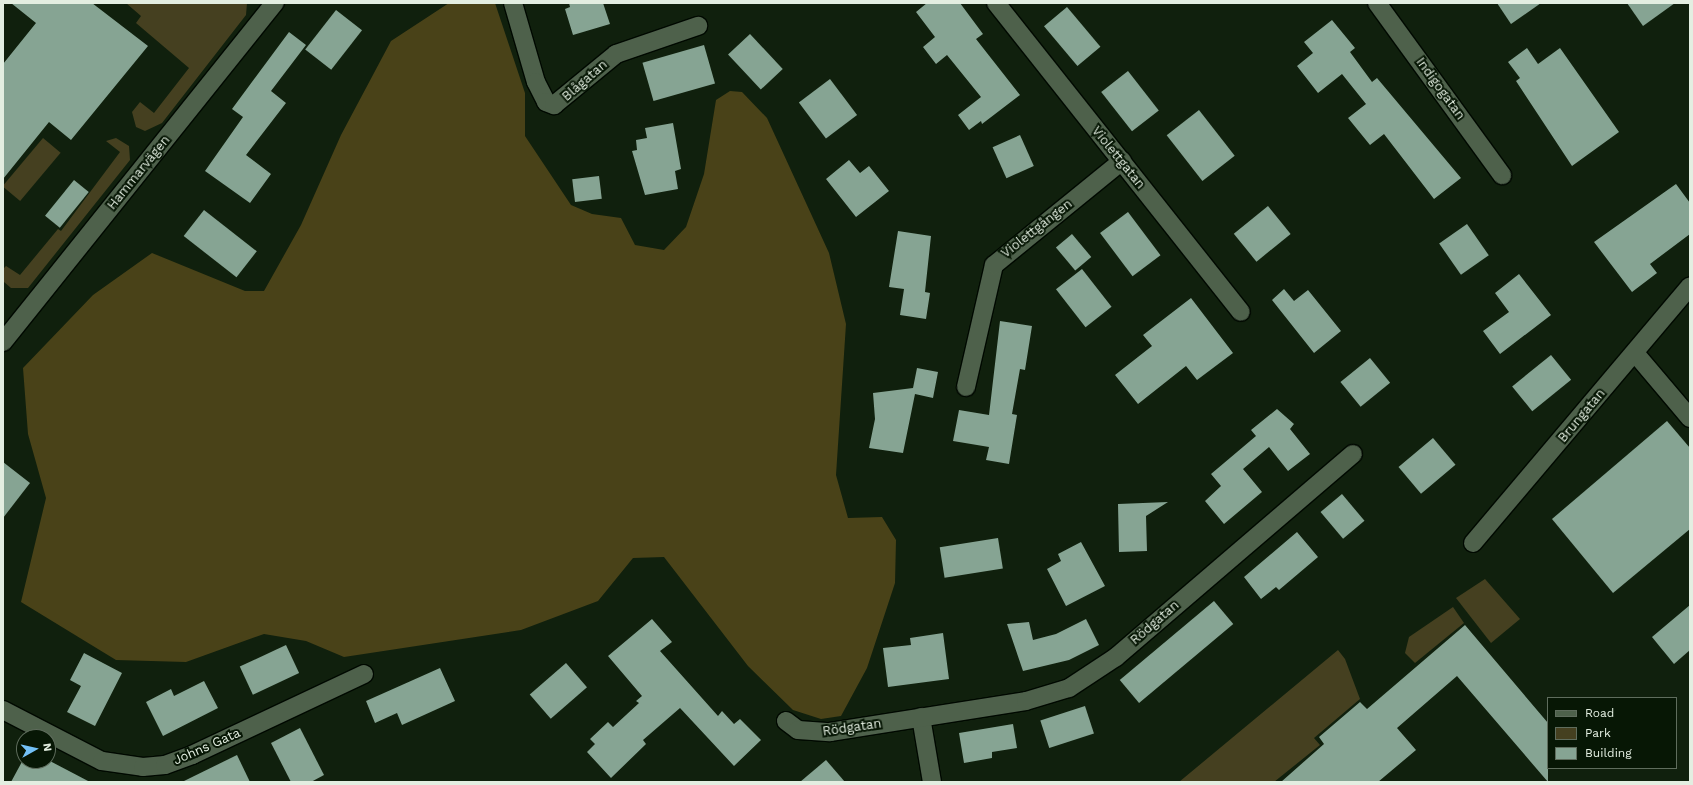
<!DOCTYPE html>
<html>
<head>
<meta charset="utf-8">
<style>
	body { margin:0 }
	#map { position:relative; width:1693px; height:785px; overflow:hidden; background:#10200d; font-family:"Work Sans",sans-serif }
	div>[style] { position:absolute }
	.green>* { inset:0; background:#454020; transform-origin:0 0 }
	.forest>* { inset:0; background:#494218 }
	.building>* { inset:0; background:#86a493; transform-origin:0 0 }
	.roads { filter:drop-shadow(1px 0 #000900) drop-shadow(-1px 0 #000900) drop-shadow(0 1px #000900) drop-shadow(0 -1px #000900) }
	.minor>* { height:18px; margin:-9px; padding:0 9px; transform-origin:9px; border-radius:9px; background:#4e614b }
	span { translate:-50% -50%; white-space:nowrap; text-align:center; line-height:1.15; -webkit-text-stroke:4px #071705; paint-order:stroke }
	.street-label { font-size:13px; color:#e3eee1 }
	.frame { position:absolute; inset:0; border:4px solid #e3eee1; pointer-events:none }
	.legend { position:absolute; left:1547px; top:697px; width:130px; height:72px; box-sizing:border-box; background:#071705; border:1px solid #5f6d5d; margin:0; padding:5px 7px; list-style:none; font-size:12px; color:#e3eee1 }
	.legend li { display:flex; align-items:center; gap:8px; height:20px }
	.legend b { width:20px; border:1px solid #5f6d5d }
	.north { position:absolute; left:16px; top:729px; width:40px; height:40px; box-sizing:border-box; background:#071705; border:1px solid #5f6d5d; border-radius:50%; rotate:82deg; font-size:11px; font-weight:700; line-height:16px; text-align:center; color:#e3eee1 }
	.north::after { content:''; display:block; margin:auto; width:14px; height:18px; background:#73c1f6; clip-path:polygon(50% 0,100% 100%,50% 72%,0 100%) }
</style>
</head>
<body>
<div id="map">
	<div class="green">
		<div style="clip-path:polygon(126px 3px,247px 3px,246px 15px,162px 123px,145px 131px,136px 127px,132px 112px,140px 102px,154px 113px,189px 68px,136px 23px,141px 16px)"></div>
		<div style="left:43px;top:138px;width:23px;height:63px;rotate:40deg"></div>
		<div style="clip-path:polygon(116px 138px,129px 146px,130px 160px,28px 288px,11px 288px,4px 282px,3px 269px,6px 266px,20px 275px,58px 229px,61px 231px,120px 152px,106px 141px)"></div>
		<div style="clip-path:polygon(1485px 579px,1520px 619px,1491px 643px,1456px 598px)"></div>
		<div style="clip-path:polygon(1453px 607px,1464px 623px,1415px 663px,1405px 653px,1409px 637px)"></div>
		<div style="clip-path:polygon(1338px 650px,1345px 659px,1360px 699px,1314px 738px,1320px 745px,1274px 782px,1179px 782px)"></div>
	</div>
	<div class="forest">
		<div style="clip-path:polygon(449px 3px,495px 3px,525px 93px,525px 136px,571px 205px,592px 214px,621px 218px,635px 245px,664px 250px,686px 227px,704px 174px,716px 100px,730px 91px,742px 92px,767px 118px,829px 253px,846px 324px,836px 475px,848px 518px,882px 517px,896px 540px,895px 583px,867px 668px,841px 716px,821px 719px,793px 710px,748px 666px,664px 557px,633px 558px,598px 601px,521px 630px,344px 657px,306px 641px,264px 634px,186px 662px,116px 660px,21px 602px,46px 498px,28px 434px,23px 368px,93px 295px,152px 253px,245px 291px,264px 291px,301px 225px,341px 135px,391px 41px)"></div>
	</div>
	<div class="building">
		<div style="clip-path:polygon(11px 3px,92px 3px,148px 46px,71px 140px,49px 122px,3px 179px,3px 64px,36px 23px)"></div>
		<div style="clip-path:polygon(569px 3px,603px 3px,610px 24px,573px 35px,565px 9px,570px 7px)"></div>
		<div style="clip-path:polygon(927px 3px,960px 3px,983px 34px,976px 39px,1020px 95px,982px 124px,981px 121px,969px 130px,958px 115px,981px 97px,947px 55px,936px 64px,923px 47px,935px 37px,916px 12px)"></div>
		<div style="clip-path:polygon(1497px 3px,1541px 3px,1511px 24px)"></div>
		<div style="clip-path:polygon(1627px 3px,1675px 3px,1643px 26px)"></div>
		<div style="left:1067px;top:7px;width:52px;height:30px;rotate:50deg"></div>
		<div style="left:336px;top:10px;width:33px;height:50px;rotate:38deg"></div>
		<div style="clip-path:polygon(1332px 20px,1355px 48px,1350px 52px,1372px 82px,1377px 78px,1461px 178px,1434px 199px,1384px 134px,1370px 145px,1348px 118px,1366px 104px,1342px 74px,1318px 93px,1297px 66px,1313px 53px,1304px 42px)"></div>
		<div style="clip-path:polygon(289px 32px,306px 45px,271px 91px,286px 103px,246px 155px,271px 174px,250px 203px,205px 171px,243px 117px,232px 109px)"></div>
		<div style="left:750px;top:34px;width:48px;height:30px;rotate:47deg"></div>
		<div style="left:704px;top:45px;width:40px;height:64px;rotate:74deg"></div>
		<div style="clip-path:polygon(1527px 48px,1538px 64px,1560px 48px,1619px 132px,1572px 166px,1516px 81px,1520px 78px,1508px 62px)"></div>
		<div style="left:1128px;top:71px;width:50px;height:34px;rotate:52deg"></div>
		<div style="left:830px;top:79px;width:45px;height:39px;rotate:53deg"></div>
		<div style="left:1199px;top:110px;width:58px;height:41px;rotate:52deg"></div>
		<div style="clip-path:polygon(673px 123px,681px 169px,675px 171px,678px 189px,645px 195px,632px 151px,637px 150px,636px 140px,647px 138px,645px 128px)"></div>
		<div style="left:1020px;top:135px;width:34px;height:30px;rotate:66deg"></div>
		<div style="clip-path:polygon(849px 160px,860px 173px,869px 166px,889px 191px,856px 217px,826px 179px)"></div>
		<div style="left:599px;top:176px;width:23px;height:27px;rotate:83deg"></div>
		<div style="left:74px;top:180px;width:19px;height:46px;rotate:39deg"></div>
		<div style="clip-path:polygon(1676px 184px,1690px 203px,1690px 234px,1650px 264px,1657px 273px,1632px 292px,1594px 242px)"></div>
		<div style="left:1268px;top:206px;width:36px;height:44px;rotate:51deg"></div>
		<div style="left:204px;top:210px;width:67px;height:33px;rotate:38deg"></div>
		<div style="left:1128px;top:212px;width:54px;height:35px;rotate:53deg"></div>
		<div style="left:1467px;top:224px;width:38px;height:34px;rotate:55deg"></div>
		<div style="clip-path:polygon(898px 231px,931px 236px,925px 292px,930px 293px,926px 319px,900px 315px,904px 289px,889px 287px)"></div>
		<div style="left:1072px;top:234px;width:30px;height:21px;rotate:50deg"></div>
		<div style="left:1082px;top:269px;width:48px;height:33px;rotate:52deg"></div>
		<div style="clip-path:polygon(1519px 274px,1551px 315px,1500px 354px,1483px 331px,1509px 312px,1495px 293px)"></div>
		<div style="clip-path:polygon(1284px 289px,1294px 301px,1308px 290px,1341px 331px,1314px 353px,1272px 300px)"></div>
		<div style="clip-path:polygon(1191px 298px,1233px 353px,1197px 380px,1186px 366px,1138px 404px,1115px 375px,1152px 346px,1143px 335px)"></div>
		<div style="clip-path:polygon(1000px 321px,1032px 326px,1025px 370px,1020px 369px,1012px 414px,1017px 415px,1009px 464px,986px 460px,989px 447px,953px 441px,959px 410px,989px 415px)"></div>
		<div style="left:1551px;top:355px;width:32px;height:50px;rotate:51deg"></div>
		<div style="left:1370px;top:358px;width:32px;height:38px;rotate:51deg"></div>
		<div style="clip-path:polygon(917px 368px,938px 372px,933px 398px,915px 394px,903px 453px,869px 448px,875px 419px,873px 393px,913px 388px)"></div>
		<div style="clip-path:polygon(1277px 409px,1294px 424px,1290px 429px,1310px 454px,1288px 471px,1269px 447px,1243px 469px,1262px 492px,1224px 524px,1205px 501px,1221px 486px,1211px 474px,1256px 436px,1251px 430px)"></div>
		<div style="clip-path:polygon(1667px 421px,1690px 448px,1690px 529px,1613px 593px,1552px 519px)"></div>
		<div style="left:1433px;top:438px;width:35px;height:45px;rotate:50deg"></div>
		<div style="clip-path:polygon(3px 462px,30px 483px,3px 518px)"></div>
		<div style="left:1342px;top:494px;width:35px;height:28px;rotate:50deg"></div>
		<div style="clip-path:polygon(1168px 502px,1146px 516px,1147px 551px,1119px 552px,1118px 504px)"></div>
		<div style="clip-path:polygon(1297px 532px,1318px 557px,1279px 590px,1276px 587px,1261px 599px,1244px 577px)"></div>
		<div style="left:998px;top:538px;width:31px;height:59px;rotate:81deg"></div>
		<div style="clip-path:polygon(1081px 542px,1105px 586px,1066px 606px,1047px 569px,1061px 561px,1058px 554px)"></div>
		<div style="left:1214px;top:601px;width:30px;height:123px;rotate:50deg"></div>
		<div style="clip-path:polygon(1690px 605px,1690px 650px,1674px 664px,1652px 637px)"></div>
		<div style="clip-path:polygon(652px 619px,672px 642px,660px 651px,718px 716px,722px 711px,734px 724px,740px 719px,761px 740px,734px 766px,680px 708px,643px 740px,646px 744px,611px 778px,587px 752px,595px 744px,590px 739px,608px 722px,613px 727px,639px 703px,636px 701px,642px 696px,608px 656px)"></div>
		<div style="clip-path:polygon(1086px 619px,1099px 645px,1069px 660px,1023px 671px,1007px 624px,1029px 622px,1033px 640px,1056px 634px)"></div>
		<div style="clip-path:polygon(1465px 625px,1548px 723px,1548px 782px,1457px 676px,1397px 728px,1416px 750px,1378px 782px,1281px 782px,1324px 744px,1319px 737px,1360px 702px,1367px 709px)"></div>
		<div style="clip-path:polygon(943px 633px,949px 679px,888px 687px,883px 648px,911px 645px,910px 638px)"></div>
		<div style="left:286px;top:645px;width:31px;height:51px;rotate:65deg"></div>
		<div style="clip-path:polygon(84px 653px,122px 673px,95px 726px,67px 712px,81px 686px,70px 680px)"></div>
		<div style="left:566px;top:663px;width:32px;height:48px;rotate:49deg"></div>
		<div style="clip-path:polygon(440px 668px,455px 701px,402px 725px,397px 713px,375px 723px,366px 701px)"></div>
		<div style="clip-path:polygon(204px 681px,218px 708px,163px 736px,146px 702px,171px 689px,174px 696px)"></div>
		<div style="left:1085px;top:706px;width:29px;height:47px;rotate:72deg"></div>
		<div style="clip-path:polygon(1013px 724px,1017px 748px,992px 752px,992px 758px,964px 763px,959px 733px)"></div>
		<div style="clip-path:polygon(300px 728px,324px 775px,311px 782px,291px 782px,271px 743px)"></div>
		<div style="clip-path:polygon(237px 755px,250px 782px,182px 782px)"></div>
		<div style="clip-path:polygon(24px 758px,24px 761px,48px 760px,90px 782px,11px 782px)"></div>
		<div style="clip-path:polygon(826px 760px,845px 782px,800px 782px)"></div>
	</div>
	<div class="roads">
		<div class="minor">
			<div style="left:513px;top:3px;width:82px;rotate:73.8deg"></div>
			<div style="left:536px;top:82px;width:22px;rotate:63deg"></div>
			<div style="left:546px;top:102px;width:9px;rotate:21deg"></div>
			<div style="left:554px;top:105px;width:80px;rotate:-39.4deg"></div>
			<div style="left:616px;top:54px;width:87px;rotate:-18.9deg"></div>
			<div style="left:996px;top:3px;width:394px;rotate:51.6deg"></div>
			<div style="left:1377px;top:3px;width:213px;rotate:54deg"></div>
			<div style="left:3px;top:342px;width:435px;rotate:-51.3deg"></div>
			<div style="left:1635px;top:353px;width:85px;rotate:49.8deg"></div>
			<div style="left:966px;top:387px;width:125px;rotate:-77.1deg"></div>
			<div style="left:994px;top:265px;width:165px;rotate:-39.1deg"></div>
			<div style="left:1473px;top:543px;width:336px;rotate:-49.8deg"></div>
			<div style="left:3px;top:710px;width:111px;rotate:27.3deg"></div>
			<div style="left:102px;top:761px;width:41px;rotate:8.3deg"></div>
			<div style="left:143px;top:767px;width:22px;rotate:-5deg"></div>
			<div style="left:165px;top:765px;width:29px;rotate:-20deg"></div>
			<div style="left:192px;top:755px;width:190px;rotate:-25.2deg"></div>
			<div style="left:921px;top:717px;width:66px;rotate:80.4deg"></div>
			<div style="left:786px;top:721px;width:15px;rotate:37deg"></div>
			<div style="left:798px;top:730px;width:32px;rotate:4deg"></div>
			<div style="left:830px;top:732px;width:198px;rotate:-9deg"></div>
			<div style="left:1026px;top:701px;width:45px;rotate:-16.8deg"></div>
			<div style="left:1069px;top:688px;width:56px;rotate:-33.4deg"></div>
			<div style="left:1116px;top:657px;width:312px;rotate:-40.6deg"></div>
		</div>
	</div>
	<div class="street-label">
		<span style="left:585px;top:81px;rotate:-41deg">Blågatan</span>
		<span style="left:1440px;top:89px;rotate:54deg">Indigogatan</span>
		<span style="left:1118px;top:158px;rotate:51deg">Violettgatan</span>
		<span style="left:139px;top:173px;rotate:-51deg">Hammarvägen</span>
		<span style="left:1037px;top:229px;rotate:-38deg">Violettgången</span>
		<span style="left:1582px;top:416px;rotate:-50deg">Brungatan</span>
		<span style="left:1155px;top:623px;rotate:-41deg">Rödgatan</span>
		<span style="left:852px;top:728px;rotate:-8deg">Rödgatan</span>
		<span style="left:207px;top:747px;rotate:-24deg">Johns Gata</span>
	</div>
	<div class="frame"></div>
	<ul class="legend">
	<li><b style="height:5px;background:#4e614b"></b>Road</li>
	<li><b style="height:11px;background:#454020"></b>Park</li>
	<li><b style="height:11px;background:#86a493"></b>Building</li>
	</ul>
	<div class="north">N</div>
</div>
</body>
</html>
